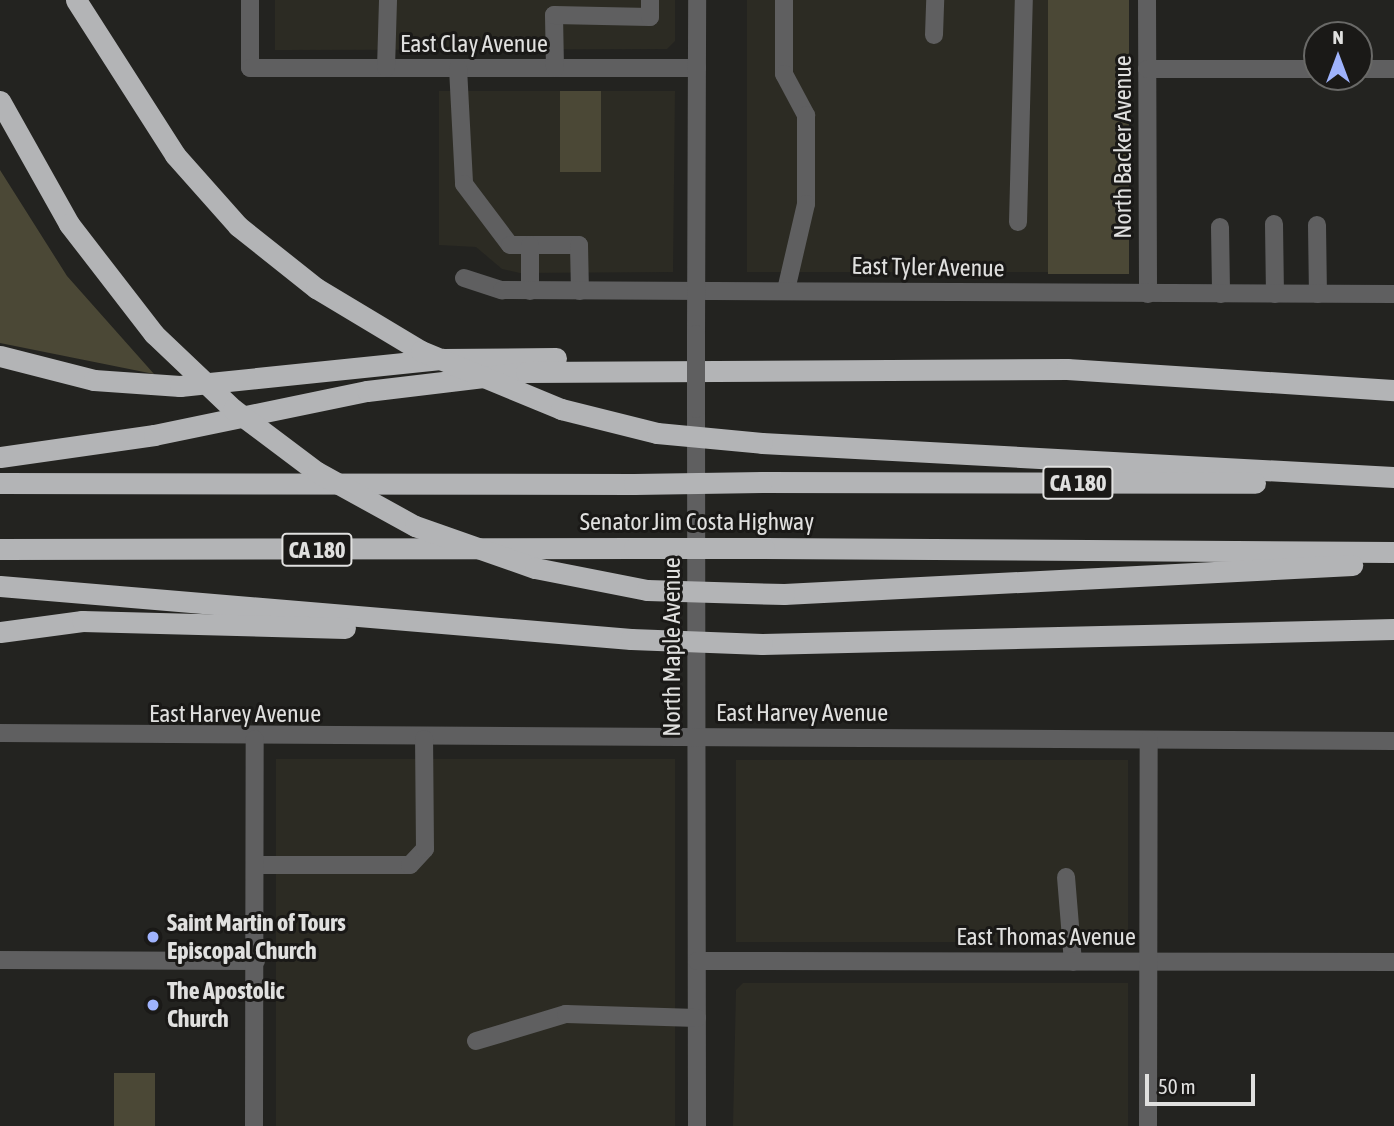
<!DOCTYPE html>
<html>
<head>
<meta charset="utf-8">
<style>
	body { margin:0 }
	#map { position:relative; width:1394px; height:1126px; overflow:hidden; background:#232320; font-family:"Asap Condensed",sans-serif }
	div>[style] { position:absolute }
	.built>* { inset:0; background:#2c2b23; transform-origin:0 0 }
	.green>* { inset:0; background:#4b4836; transform-origin:0 0 }
	.minor>* { height:18px; margin:-9px; padding:0 9px; transform-origin:9px; border-radius:9px; background:#5f5f60 }
	.highway>* { height:21px; margin:-10.5px; padding:0 10.5px; transform-origin:10.5px; border-radius:10.5px; background:#b3b4b6 }
	.minor-bridge>* { height:18px; margin:-9px; padding:0 9px; transform-origin:9px; border-radius:9px; background:#5f5f60 }
	.highway-bridge>* { height:21px; margin:-10.5px; padding:0 10.5px; transform-origin:10.5px; border-radius:10.5px; background:#b3b4b6 }
	.dots>* { width:19px; height:19px; translate:-50% -50%; box-sizing:border-box; border:4px solid #1a1917; border-radius:50% }
	span { translate:-50% -50%; white-space:nowrap; text-align:center; line-height:1.15; -webkit-text-stroke:6px #1a1917; paint-order:stroke }
	.shield-label span { padding:2px 5px; background:#1a1917; border:2px solid; border-radius:5px; -webkit-text-stroke-width:0 }
	.shield-label { font-size:23px; color:#e0e0df; font-weight:700 }
	.street-label { font-size:24px; color:#e0e0df }
	.poi-label { font-size:24px; color:#e0e0df; font-weight:700 }
	.left { translate:0 -50%; text-align:left }
	.north { position:absolute; left:1303px; top:21px; width:70px; height:70px; box-sizing:border-box; background:#1a1917; border:2px solid #696967; border-radius:50%; rotate:0deg; font-size:19px; font-weight:700; line-height:28px; text-align:center; color:#e0e0df }
	.north::after { content:''; display:block; margin:auto; width:24px; height:32px; background:#9fb3fd; clip-path:polygon(50% 0,100% 100%,50% 72%,0 100%) }
	.scale { position:absolute; left:1145px; top:1074px; width:110px; height:32px; box-sizing:border-box; border:4px solid #e0e0df; border-top:0; padding-left:9px; font-size:21px; line-height:24px; white-space:nowrap; color:#e0e0df; -webkit-text-stroke:5px #1a1917; paint-order:stroke }
</style>
</head>
<body>
<div id="map">
	<div class="built">
		<div style="clip-path:polygon(275px 0,675px 0,675px 41px,667px 49px,275px 50px)"></div>
		<div style="left:747px;top:0;width:301px;height:272px"></div>
		<div style="clip-path:polygon(439px 91px,560px 91px,561px 172px,601px 172px,601px 91px,675px 91px,673px 272px,520px 273px,502px 269px,476px 247px,439px 245px)"></div>
		<div style="left:276px;top:759px;width:399px;height:367px"></div>
		<div style="left:736px;top:760px;width:392px;height:182px"></div>
		<div style="clip-path:polygon(743px 983px,1128px 983px,1128px 1126px,733px 1126px,736px 990px)"></div>
	</div>
	<div class="green">
		<div style="left:1048px;top:0;width:81px;height:274px"></div>
		<div style="left:560px;top:91px;width:41px;height:81px"></div>
		<div style="clip-path:polygon(0 170px,67px 276px,154px 374px,0 343px)"></div>
		<div style="left:114px;top:1073px;width:41px;height:53px"></div>
	</div>
	<div class="minor">
		<div style="left:250px;top:0;width:68px;rotate:90deg"></div>
		<div style="left:250px;top:68px;width:447px"></div>
		<div style="left:784px;top:0;width:74px;rotate:90deg"></div>
		<div style="left:784px;top:74px;width:47px;rotate:61.8deg"></div>
		<div style="left:806px;top:115px;width:89px;rotate:90deg"></div>
		<div style="left:806px;top:204px;width:88px;rotate:103.1deg"></div>
		<div style="left:1147px;top:0;width:294px;rotate:89.8deg"></div>
		<div style="left:934px;top:35px;width:35px;rotate:-88deg"></div>
		<div style="left:386px;top:68px;width:68px;rotate:-88.3deg"></div>
		<div style="left:458px;top:68px;width:116px;rotate:87deg"></div>
		<div style="left:464px;top:184px;width:76px;rotate:53deg"></div>
		<div style="left:510px;top:245px;width:69px"></div>
		<div style="left:579px;top:245px;width:46px;rotate:88.8deg"></div>
		<div style="left:555px;top:68px;width:53px;rotate:-91.1deg"></div>
		<div style="left:554px;top:15px;width:96px;rotate:1.2deg"></div>
		<div style="left:650px;top:17px;width:17px;rotate:-90deg"></div>
		<div style="left:1147px;top:69px;width:170px"></div>
		<div style="left:1359px;top:69px;width:35px"></div>
		<div style="left:1018px;top:222px;width:222px;rotate:-88.5deg"></div>
		<div style="left:1274px;top:224px;width:70px;rotate:89.2deg"></div>
		<div style="left:1317px;top:225px;width:69px;rotate:89.2deg"></div>
		<div style="left:1220px;top:227px;width:67px;rotate:89.1deg"></div>
		<div style="left:530px;top:245px;width:46px;rotate:90deg"></div>
		<div style="left:464px;top:278px;width:40px;rotate:18deg"></div>
		<div style="left:502px;top:290px;width:892px;rotate:0.26deg"></div>
		<div style="left:696px;top:334px;width:334px;rotate:-89.8deg"></div>
		<div style="left:696px;top:409px;width:717px;rotate:89.92deg"></div>
		<div style="left:0;top:733px;width:1394px;rotate:0.33deg"></div>
		<div style="left:256px;top:865px;width:154px"></div>
		<div style="left:410px;top:865px;width:22px;rotate:-47deg"></div>
		<div style="left:425px;top:849px;width:110px;rotate:-90.5deg"></div>
		<div style="left:1066px;top:877px;width:85px;rotate:85.3deg"></div>
		<div style="left:0;top:960px;width:256px;rotate:0.2deg"></div>
		<div style="left:697px;top:961px;width:697px;rotate:0.08deg"></div>
		<div style="left:476px;top:1041px;width:94px;rotate:-16.7deg"></div>
		<div style="left:566px;top:1014px;width:131px;rotate:1.7deg"></div>
		<div style="left:254px;top:1126px;width:387px;rotate:-89.9deg"></div>
		<div style="left:1148px;top:1126px;width:386px;rotate:-89.9deg"></div>
	</div>
	<div class="highway">
		<div style="left:76px;top:0;width:184px;rotate:57.4deg"></div>
		<div style="left:175px;top:155px;width:95px;rotate:48.4deg"></div>
		<div style="left:238px;top:226px;width:100px;rotate:38.5deg"></div>
		<div style="left:0;top:356px;width:97px;rotate:14.3deg"></div>
		<div style="left:94px;top:380px;width:86px;rotate:4deg"></div>
		<div style="left:180px;top:386px;width:264px;rotate:-5.9deg"></div>
		<div style="left:443px;top:359px;width:113px;rotate:-0.5deg"></div>
		<div style="left:762px;top:443px;width:633px;rotate:3.08deg"></div>
		<div style="left:0;top:457px;width:156px;rotate:-8.1deg"></div>
		<div style="left:154px;top:435px;width:217px;rotate:-11.7deg"></div>
		<div style="left:367px;top:391px;width:160px;rotate:-6.8deg"></div>
		<div style="left:526px;top:372px;width:541px;rotate:-0.32deg"></div>
		<div style="left:1067px;top:369px;width:328px;rotate:3.7deg"></div>
		<div style="left:762px;top:482px;width:493px;rotate:0.1deg"></div>
		<div style="left:0;top:483px;width:634px;rotate:0.09deg"></div>
		<div style="left:764px;top:548px;width:630px;rotate:0.36deg"></div>
		<div style="left:0;top:549px;width:634px;rotate:-0.09deg"></div>
		<div style="left:0;top:586px;width:633px;rotate:4.8deg"></div>
		<div style="left:784px;top:594px;width:569px;rotate:-2.92deg"></div>
		<div style="left:0;top:632px;width:83px;rotate:-7.6deg"></div>
		<div style="left:82px;top:621px;width:263px;rotate:1.5deg"></div>
		<div style="left:762px;top:644px;width:632px;rotate:-1.36deg"></div>
	</div>
	<div class="minor-bridge">
		<div style="left:696px;top:334px;width:75px;rotate:90deg"></div>
	</div>
	<div class="highway-bridge">
		<div style="left:0;top:101px;width:141px;rotate:60.7deg"></div>
		<div style="left:69px;top:224px;width:139px;rotate:52.3deg"></div>
		<div style="left:154px;top:334px;width:109px;rotate:43.5deg"></div>
		<div style="left:233px;top:409px;width:105px;rotate:36.9deg"></div>
		<div style="left:317px;top:472px;width:112px;rotate:28.9deg"></div>
		<div style="left:415px;top:526px;width:127px;rotate:19.3deg"></div>
		<div style="left:535px;top:568px;width:114px;rotate:11.1deg"></div>
		<div style="left:647px;top:590px;width:137px;rotate:1.7deg"></div>
		<div style="left:316px;top:288px;width:122px;rotate:31deg"></div>
		<div style="left:421px;top:351px;width:152px;rotate:22.5deg"></div>
		<div style="left:561px;top:409px;width:99px;rotate:14deg"></div>
		<div style="left:657px;top:433px;width:105px;rotate:5.4deg"></div>
		<div style="left:634px;top:484px;width:128px;rotate:-0.9deg"></div>
		<div style="left:634px;top:548px;width:130px"></div>
		<div style="left:631px;top:639px;width:131px;rotate:2.2deg"></div>
	</div>
	<div class="dots">
		<div style="left:153px;top:937px;background:#9fb3fd"></div>
		<div style="left:153px;top:1005px;background:#9fb3fd"></div>
	</div>
	<div class="shield-label">
		<span style="left:1078px;top:483px">CA 180</span>
		<span style="left:317px;top:550px">CA 180</span>
	</div>
	<div class="street-label">
		<span style="left:474px;top:44px">East Clay Avenue</span>
		<span style="left:1123px;top:147px;rotate:-90deg">North Backer Avenue</span>
		<span style="left:928px;top:267px;rotate:1deg">East Tyler Avenue</span>
		<span style="left:697px;top:522px">Senator Jim Costa Highway</span>
		<span style="left:672px;top:647px;rotate:-90deg">North Maple Avenue</span>
		<span style="left:802px;top:713px">East Harvey Avenue</span>
		<span style="left:235px;top:714px">East Harvey Avenue</span>
		<span style="left:1046px;top:937px">East Thomas Avenue</span>
	</div>
	<div class="poi-label">
		<span class="left" style="left:167px;top:937px">Saint Martin of Tours<br>Episcopal Church</span>
		<span class="left" style="left:167px;top:1005px">The Apostolic<br>Church</span>
	</div>
	<div class="north">N</div>
	<div class="scale">50 m</div>
</div>
</body>
</html>
